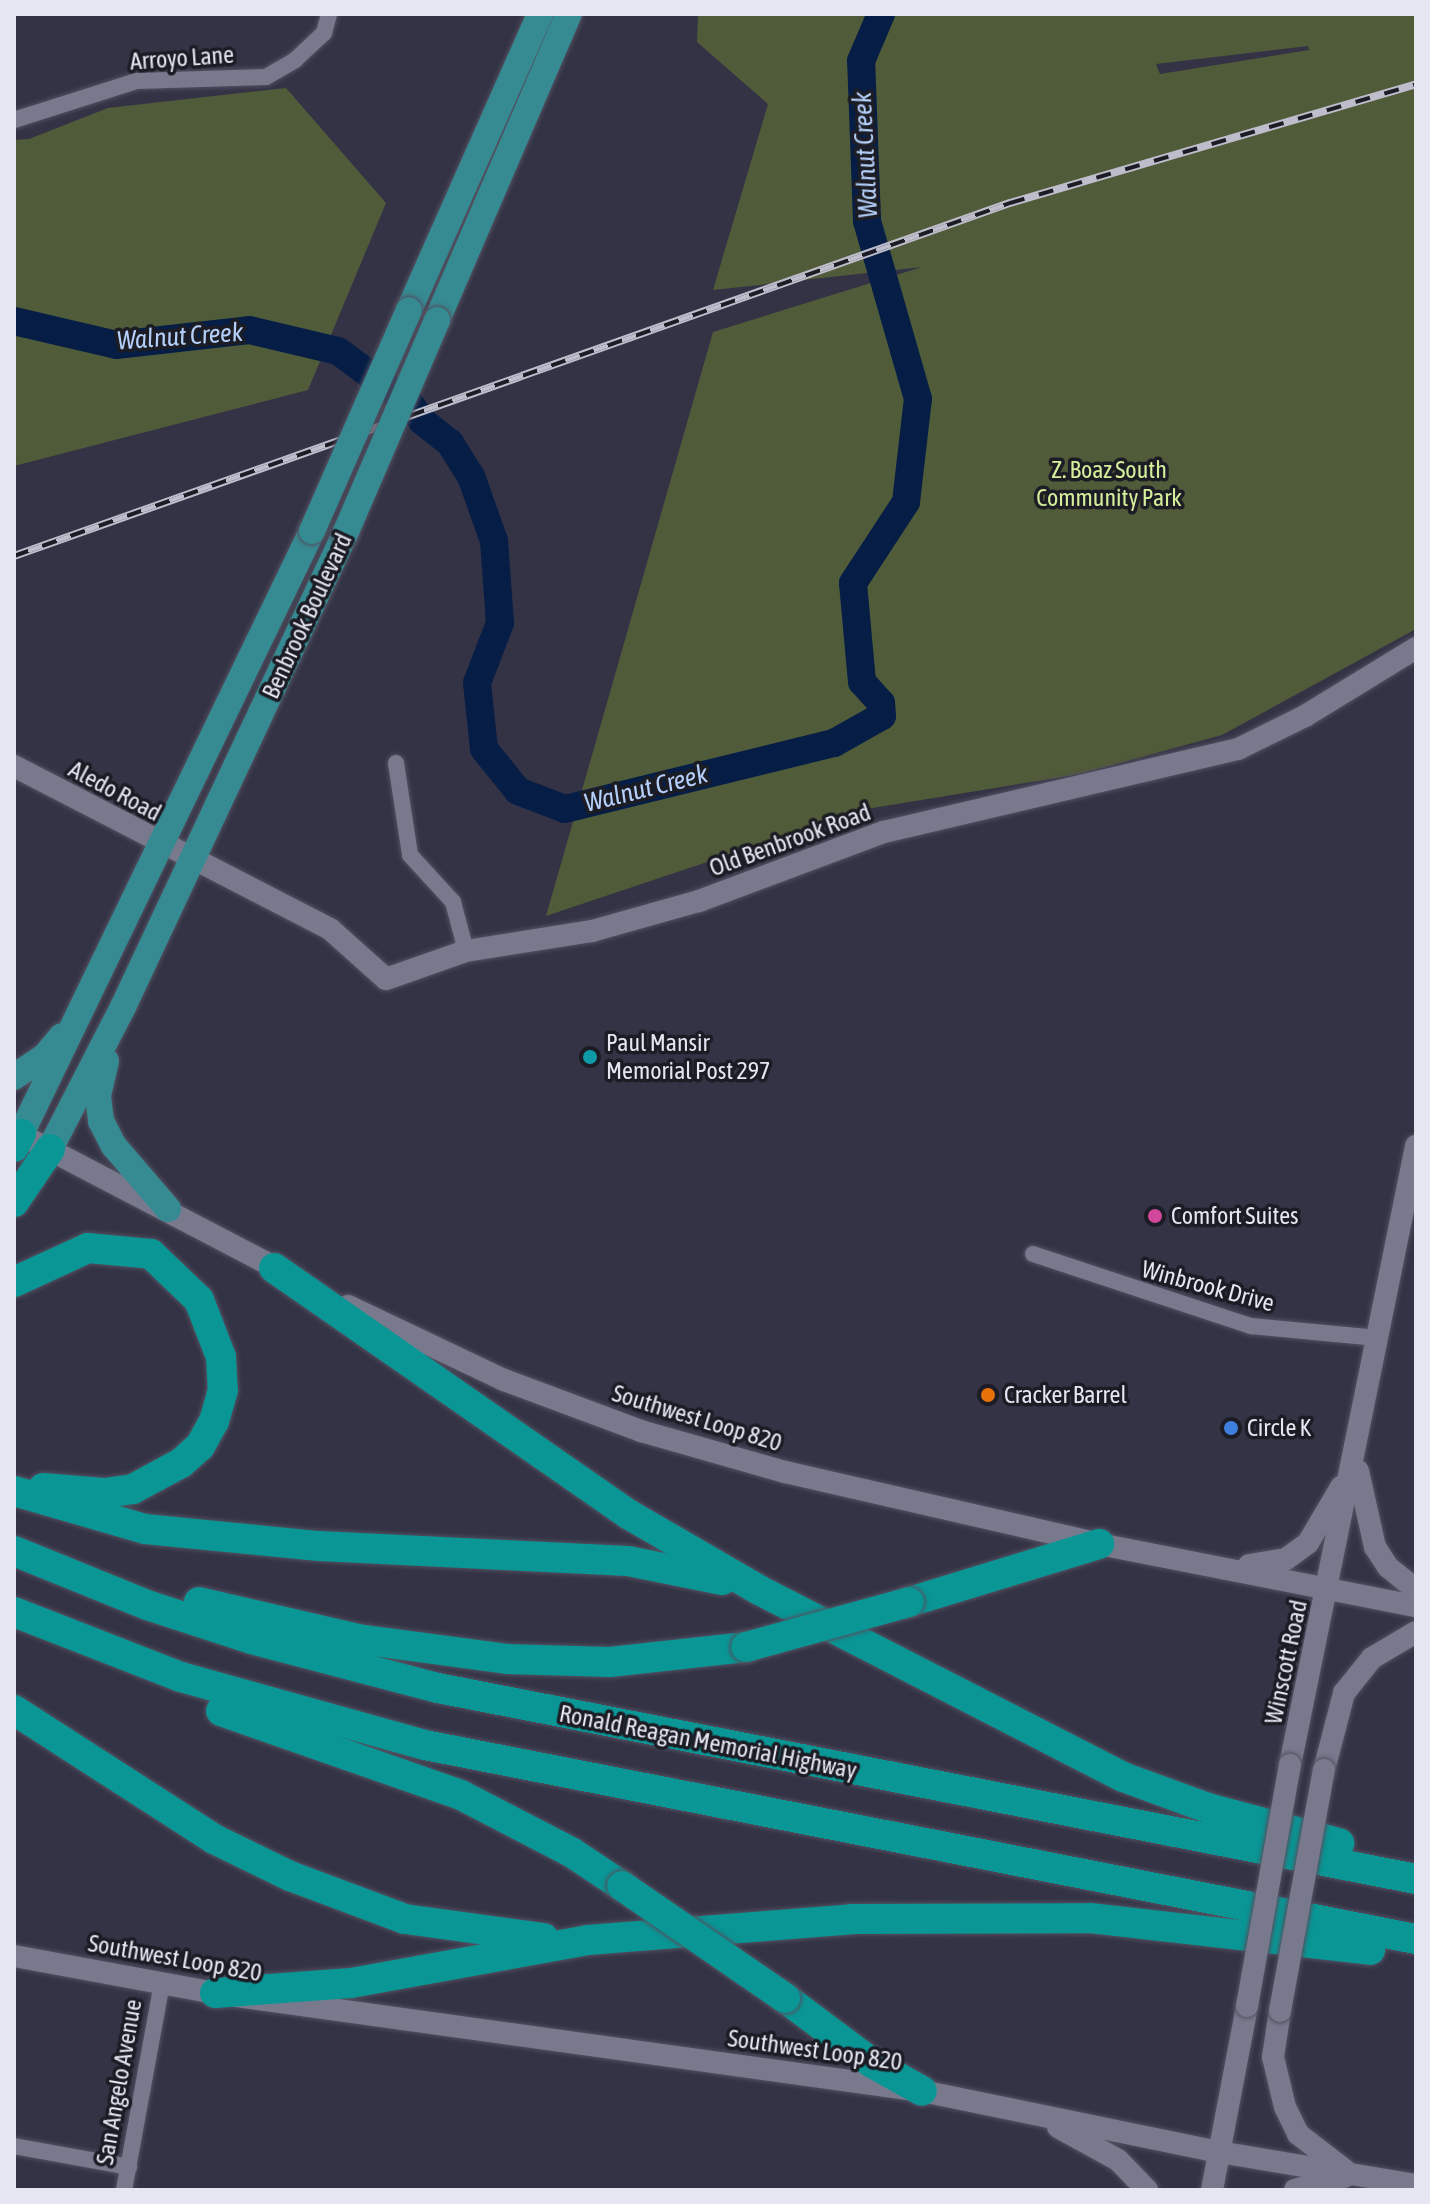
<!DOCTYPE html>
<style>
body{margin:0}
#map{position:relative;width:1430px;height:2204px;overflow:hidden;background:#343346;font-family:"Asap Condensed",sans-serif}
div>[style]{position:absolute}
.green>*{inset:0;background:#505b39}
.river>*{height:28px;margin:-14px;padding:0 14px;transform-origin:14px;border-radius:14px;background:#061e46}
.roads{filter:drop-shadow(0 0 2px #515060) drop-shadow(0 0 2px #515060)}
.street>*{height:16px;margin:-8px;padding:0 8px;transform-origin:8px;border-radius:8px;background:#79798e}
.secondary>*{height:22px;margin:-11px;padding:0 11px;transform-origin:11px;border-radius:11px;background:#79798e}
.primary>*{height:26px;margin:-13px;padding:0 13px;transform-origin:13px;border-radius:13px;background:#368a92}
.highway>*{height:30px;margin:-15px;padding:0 15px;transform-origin:15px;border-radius:15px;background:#099695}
.rail>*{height:8px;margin-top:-4px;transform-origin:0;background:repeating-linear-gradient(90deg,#1c1c25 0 15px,#bebdcc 0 30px);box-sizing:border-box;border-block:2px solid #bebdcc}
.bridges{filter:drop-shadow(0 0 2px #515060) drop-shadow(0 0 2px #515060)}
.secondary-bridge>*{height:22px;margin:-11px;padding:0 11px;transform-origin:11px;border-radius:11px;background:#79798e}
.primary-bridge>*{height:26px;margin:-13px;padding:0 13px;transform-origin:13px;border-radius:13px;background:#368a92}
.highway-bridge>*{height:30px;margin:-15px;padding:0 15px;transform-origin:15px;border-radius:15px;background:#099695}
.dots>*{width:22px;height:22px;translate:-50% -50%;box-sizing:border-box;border:4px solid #1c1c25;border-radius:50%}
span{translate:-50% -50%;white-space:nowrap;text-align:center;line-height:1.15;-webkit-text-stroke:7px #1c1c25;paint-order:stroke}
.street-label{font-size:24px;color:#e6e6f3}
.park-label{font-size:24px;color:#d5ee9b}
.poi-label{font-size:24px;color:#e6e6f3}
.left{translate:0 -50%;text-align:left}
.water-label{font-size:26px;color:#b4cff9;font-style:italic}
.frame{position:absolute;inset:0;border:16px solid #e6e6f3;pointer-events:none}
</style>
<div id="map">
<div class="green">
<div style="clip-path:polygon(evenodd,698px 14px,1416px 14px,1416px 629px,1222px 735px,1080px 774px,866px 809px,546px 916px,713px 332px,922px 267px,713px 290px,768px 104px,697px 42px,698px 14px,1308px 46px,1309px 50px,1160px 74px,1156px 64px,1308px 46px)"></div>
<div style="clip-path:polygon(286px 88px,386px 203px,308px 390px,14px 466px,14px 140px,29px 139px,108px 108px)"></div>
</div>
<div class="river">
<div style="left:14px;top:321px;width:105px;rotate:13.2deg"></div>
<div style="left:116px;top:345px;width:134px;rotate:-6.4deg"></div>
<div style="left:249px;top:330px;width:91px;rotate:13.3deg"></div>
<div style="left:338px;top:351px;width:91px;rotate:36.5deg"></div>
<div style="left:411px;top:405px;width:19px;rotate:55deg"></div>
<div style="left:422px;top:421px;width:36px;rotate:38deg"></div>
<div style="left:450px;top:443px;width:39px;rotate:58deg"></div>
<div style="left:471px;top:476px;width:69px;rotate:70.5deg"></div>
<div style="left:494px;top:541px;width:82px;rotate:85.8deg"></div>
<div style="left:500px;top:623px;width:64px;rotate:111deg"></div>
<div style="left:477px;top:683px;width:66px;rotate:83.9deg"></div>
<div style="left:484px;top:749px;width:54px;rotate:51deg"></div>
<div style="left:518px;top:791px;width:50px;rotate:21deg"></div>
<div style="left:565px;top:809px;width:277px;rotate:-13.8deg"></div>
<div style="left:834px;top:743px;width:55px;rotate:-29.4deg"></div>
<div style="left:882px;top:716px;width:13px;rotate:-94deg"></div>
<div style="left:881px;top:703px;width:28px;rotate:-132deg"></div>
<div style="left:862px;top:682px;width:99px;rotate:-95.2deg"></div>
<div style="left:853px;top:583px;width:97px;rotate:-56.8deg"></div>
<div style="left:906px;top:502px;width:104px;rotate:-83.4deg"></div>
<div style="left:918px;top:399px;width:185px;rotate:-106deg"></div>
<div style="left:867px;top:221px;width:160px;rotate:-92.1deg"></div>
<div style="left:861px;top:61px;width:51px;rotate:-66.9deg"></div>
</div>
<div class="roads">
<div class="street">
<div style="left:14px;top:120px;width:129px;rotate:-17.6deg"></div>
<div style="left:137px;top:81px;width:129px;rotate:-1.8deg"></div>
<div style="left:266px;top:77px;width:34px;rotate:-30deg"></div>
<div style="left:295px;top:60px;width:40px;rotate:-43deg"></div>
<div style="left:324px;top:33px;width:20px;rotate:-75deg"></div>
<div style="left:396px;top:763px;width:93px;rotate:81.3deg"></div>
<div style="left:410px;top:855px;width:64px;rotate:47.5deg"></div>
<div style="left:453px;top:902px;width:51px;rotate:75.1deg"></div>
<div style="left:1033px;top:1254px;width:230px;rotate:18.3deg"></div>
<div style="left:1251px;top:1326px;width:127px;rotate:5.4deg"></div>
<div style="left:14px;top:2146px;width:117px;rotate:10.3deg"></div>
<div style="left:124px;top:2190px;width:210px;rotate:-79.6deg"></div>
</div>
<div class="secondary">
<div style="left:14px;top:766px;width:356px;rotate:27.3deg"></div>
<div style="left:330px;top:929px;width:75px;rotate:41.8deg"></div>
<div style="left:386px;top:979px;width:85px;rotate:-19.3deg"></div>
<div style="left:466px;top:951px;width:128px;rotate:-9deg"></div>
<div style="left:592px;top:931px;width:111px;rotate:-15.7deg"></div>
<div style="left:699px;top:901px;width:197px;rotate:-20.5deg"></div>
<div style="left:884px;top:832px;width:364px;rotate:-13.2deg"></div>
<div style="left:1238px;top:749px;width:75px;rotate:-26.2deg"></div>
<div style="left:1305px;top:716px;width:130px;rotate:-31.5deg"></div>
<div style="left:14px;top:1131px;width:307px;rotate:27.6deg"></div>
<div style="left:348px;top:1306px;width:173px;rotate:25.4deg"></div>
<div style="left:504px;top:1380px;width:146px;rotate:20.4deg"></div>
<div style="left:641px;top:1431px;width:150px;rotate:15.9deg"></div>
<div style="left:785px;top:1472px;width:322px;rotate:12.9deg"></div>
<div style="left:1099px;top:1544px;width:323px;rotate:11.1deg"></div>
<div style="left:1358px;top:1471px;width:78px;rotate:77.4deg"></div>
<div style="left:1375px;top:1547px;width:24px;rotate:57deg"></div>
<div style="left:1388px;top:1567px;width:36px;rotate:39deg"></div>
<div style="left:1249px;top:1565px;width:37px;rotate:-9deg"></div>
<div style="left:1286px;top:1559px;width:27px;rotate:-36deg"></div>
<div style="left:1308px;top:1543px;width:65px;rotate:-59.5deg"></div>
<div style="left:1290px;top:1765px;width:632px;rotate:-78.49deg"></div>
<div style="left:1324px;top:1770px;width:80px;rotate:-75.4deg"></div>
<div style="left:1344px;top:1693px;width:45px;rotate:-51.3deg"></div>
<div style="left:1372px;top:1658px;width:51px;rotate:-30.6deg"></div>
<div style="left:14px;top:1956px;width:204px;rotate:10.4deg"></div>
<div style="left:215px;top:1993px;width:714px;rotate:7.89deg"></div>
<div style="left:922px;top:2091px;width:303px;rotate:11.6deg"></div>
<div style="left:1219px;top:2152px;width:200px;rotate:9.5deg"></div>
<div style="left:1280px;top:2011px;width:47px;rotate:98.7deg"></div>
<div style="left:1273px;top:2057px;width:51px;rotate:76.5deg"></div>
<div style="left:1285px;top:2107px;width:30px;rotate:64deg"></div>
<div style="left:1298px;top:2134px;width:59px;rotate:37.5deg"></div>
<div style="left:1058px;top:2127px;width:68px;rotate:28.8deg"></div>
<div style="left:1118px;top:2160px;width:42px;rotate:46deg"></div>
<div style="left:1212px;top:2190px;width:187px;rotate:-79.2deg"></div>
<div style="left:1295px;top:2190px;width:51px;rotate:-14.9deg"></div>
</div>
<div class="primary">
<div style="left:409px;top:310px;width:324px;rotate:-66.1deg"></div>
<div style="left:437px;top:320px;width:333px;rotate:-66.7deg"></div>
<div style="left:106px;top:1061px;width:36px;rotate:103deg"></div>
<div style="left:98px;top:1096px;width:25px;rotate:83deg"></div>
<div style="left:101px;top:1121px;width:28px;rotate:63deg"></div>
<div style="left:114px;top:1146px;width:83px;rotate:49.4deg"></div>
<div style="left:14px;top:1077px;width:37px;rotate:-34deg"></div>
<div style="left:45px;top:1056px;width:26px;rotate:-50deg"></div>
<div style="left:21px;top:1134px;width:670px;rotate:-64.24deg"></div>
<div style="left:50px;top:1149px;width:160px;rotate:-62.8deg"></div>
<div style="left:123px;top:1007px;width:523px;rotate:-64.86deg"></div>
</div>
<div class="highway">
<div style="left:14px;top:1147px;width:15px;rotate:-62deg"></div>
<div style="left:14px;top:1202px;width:64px;rotate:-55.8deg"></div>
<div style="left:274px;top:1268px;width:431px;rotate:34.8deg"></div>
<div style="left:628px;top:1514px;width:151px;rotate:30.1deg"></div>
<div style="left:759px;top:1590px;width:409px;rotate:27.2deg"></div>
<div style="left:1123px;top:1777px;width:90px;rotate:20deg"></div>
<div style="left:1208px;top:1808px;width:136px;rotate:15deg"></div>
<div style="left:14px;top:1282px;width:81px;rotate:-24.7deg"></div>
<div style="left:88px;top:1248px;width:63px;rotate:5.4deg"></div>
<div style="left:151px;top:1254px;width:66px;rotate:43.8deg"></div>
<div style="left:199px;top:1300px;width:61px;rotate:68.9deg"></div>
<div style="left:221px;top:1357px;width:33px;rotate:87deg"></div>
<div style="left:223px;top:1390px;width:32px;rotate:106deg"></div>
<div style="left:214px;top:1421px;width:29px;rotate:119deg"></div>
<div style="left:200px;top:1446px;width:25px;rotate:138deg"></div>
<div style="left:181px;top:1463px;width:55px;rotate:151.6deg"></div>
<div style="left:133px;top:1489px;width:29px;rotate:172deg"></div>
<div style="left:104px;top:1493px;width:61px;rotate:-175.3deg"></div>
<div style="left:14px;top:1491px;width:136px;rotate:16.2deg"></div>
<div style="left:145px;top:1529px;width:175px;rotate:5.6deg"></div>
<div style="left:319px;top:1546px;width:309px;rotate:2.8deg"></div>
<div style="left:628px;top:1561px;width:96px;rotate:11.4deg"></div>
<div style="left:14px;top:1551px;width:144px;rotate:22.1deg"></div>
<div style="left:147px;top:1605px;width:109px;rotate:18.1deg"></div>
<div style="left:251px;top:1639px;width:193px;rotate:14.7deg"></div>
<div style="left:438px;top:1688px;width:996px;rotate:11.05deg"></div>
<div style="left:199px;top:1602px;width:163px;rotate:13.1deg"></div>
<div style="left:358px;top:1639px;width:150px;rotate:7.6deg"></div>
<div style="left:507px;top:1659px;width:103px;rotate:1.7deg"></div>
<div style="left:610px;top:1662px;width:137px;rotate:-6.3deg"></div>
<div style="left:909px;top:1602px;width:199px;rotate:-17deg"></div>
<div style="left:14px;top:1612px;width:179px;rotate:21.3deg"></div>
<div style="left:181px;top:1677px;width:253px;rotate:15.6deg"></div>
<div style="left:425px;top:1745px;width:1010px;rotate:11.08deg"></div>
<div style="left:14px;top:1710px;width:238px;rotate:32.8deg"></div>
<div style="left:214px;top:1839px;width:85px;rotate:26deg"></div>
<div style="left:290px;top:1876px;width:123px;rotate:20.5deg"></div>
<div style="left:405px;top:1919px;width:140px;rotate:7.8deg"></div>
<div style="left:221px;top:1711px;width:254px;rotate:19.3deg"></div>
<div style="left:461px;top:1795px;width:124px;rotate:27.4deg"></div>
<div style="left:571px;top:1852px;width:61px;rotate:33.7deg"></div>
<div style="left:215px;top:1993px;width:136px;rotate:-4.2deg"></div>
<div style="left:351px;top:1983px;width:241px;rotate:-10.3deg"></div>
<div style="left:588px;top:1940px;width:265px;rotate:-4.5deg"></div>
<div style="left:852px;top:1919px;width:238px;rotate:-0.2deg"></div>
<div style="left:1090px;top:1918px;width:282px;rotate:6.5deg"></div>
<div style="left:785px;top:1998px;width:109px;rotate:36.8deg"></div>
<div style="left:872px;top:2063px;width:57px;rotate:29.2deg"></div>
</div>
</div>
<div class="rail">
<div style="left:14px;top:556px;width:1057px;rotate:-19.52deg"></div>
<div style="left:1010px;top:203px;width:423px;rotate:-16.3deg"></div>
</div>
<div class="bridges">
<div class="secondary-bridge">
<div style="left:1247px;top:2006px;width:245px;rotate:-79.9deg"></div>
<div style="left:1280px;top:2011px;width:245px;rotate:-79.7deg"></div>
</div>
<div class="primary-bridge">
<div style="left:312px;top:531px;width:241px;rotate:-66.3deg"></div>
<div style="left:345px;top:534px;width:233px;rotate:-66.7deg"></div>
</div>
<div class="highway-bridge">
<div style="left:746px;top:1647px;width:169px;rotate:-15.4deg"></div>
<div style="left:622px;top:1886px;width:198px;rotate:34.5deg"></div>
</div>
</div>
<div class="dots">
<div style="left:590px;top:1057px;background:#0f9aa8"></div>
<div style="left:1155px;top:1216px;background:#d1479c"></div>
<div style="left:988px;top:1395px;background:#e8710a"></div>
<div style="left:1231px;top:1428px;background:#3f7fe0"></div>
</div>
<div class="street-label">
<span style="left:182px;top:58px;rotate:-4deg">Arroyo Lane</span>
<span style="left:307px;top:616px;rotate:-65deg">Benbrook Boulevard</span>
<span style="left:115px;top:791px;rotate:28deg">Aledo Road</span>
<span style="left:790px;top:840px;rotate:-20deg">Old Benbrook Road</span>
<span style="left:1208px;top:1286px;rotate:15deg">Winbrook Drive</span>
<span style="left:697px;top:1418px;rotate:17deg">Southwest Loop 820</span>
<span style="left:1286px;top:1662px;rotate:-78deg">Winscott Road</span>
<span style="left:708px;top:1742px;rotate:11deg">Ronald Reagan Memorial Highway</span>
<span style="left:175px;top:1958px;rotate:10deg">Southwest Loop 820</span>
<span style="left:815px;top:2050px;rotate:8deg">Southwest Loop 820</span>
<span style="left:119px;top:2082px;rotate:-80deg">San Angelo Avenue</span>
</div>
<div class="park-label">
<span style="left:1109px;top:484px">Z. Boaz South<br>Community Park</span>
</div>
<div class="poi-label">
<span class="left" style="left:606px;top:1057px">Paul Mansir<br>Memorial Post 297</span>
<span class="left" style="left:1171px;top:1216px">Comfort Suites</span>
<span class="left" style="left:1004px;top:1395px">Cracker Barrel</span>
<span class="left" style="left:1247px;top:1428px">Circle K</span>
</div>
<div class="water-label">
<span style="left:866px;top:155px;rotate:-93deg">Walnut Creek</span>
<span style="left:180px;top:337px;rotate:-4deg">Walnut Creek</span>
<span style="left:646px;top:789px;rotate:-14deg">Walnut Creek</span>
</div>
<div class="frame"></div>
</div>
